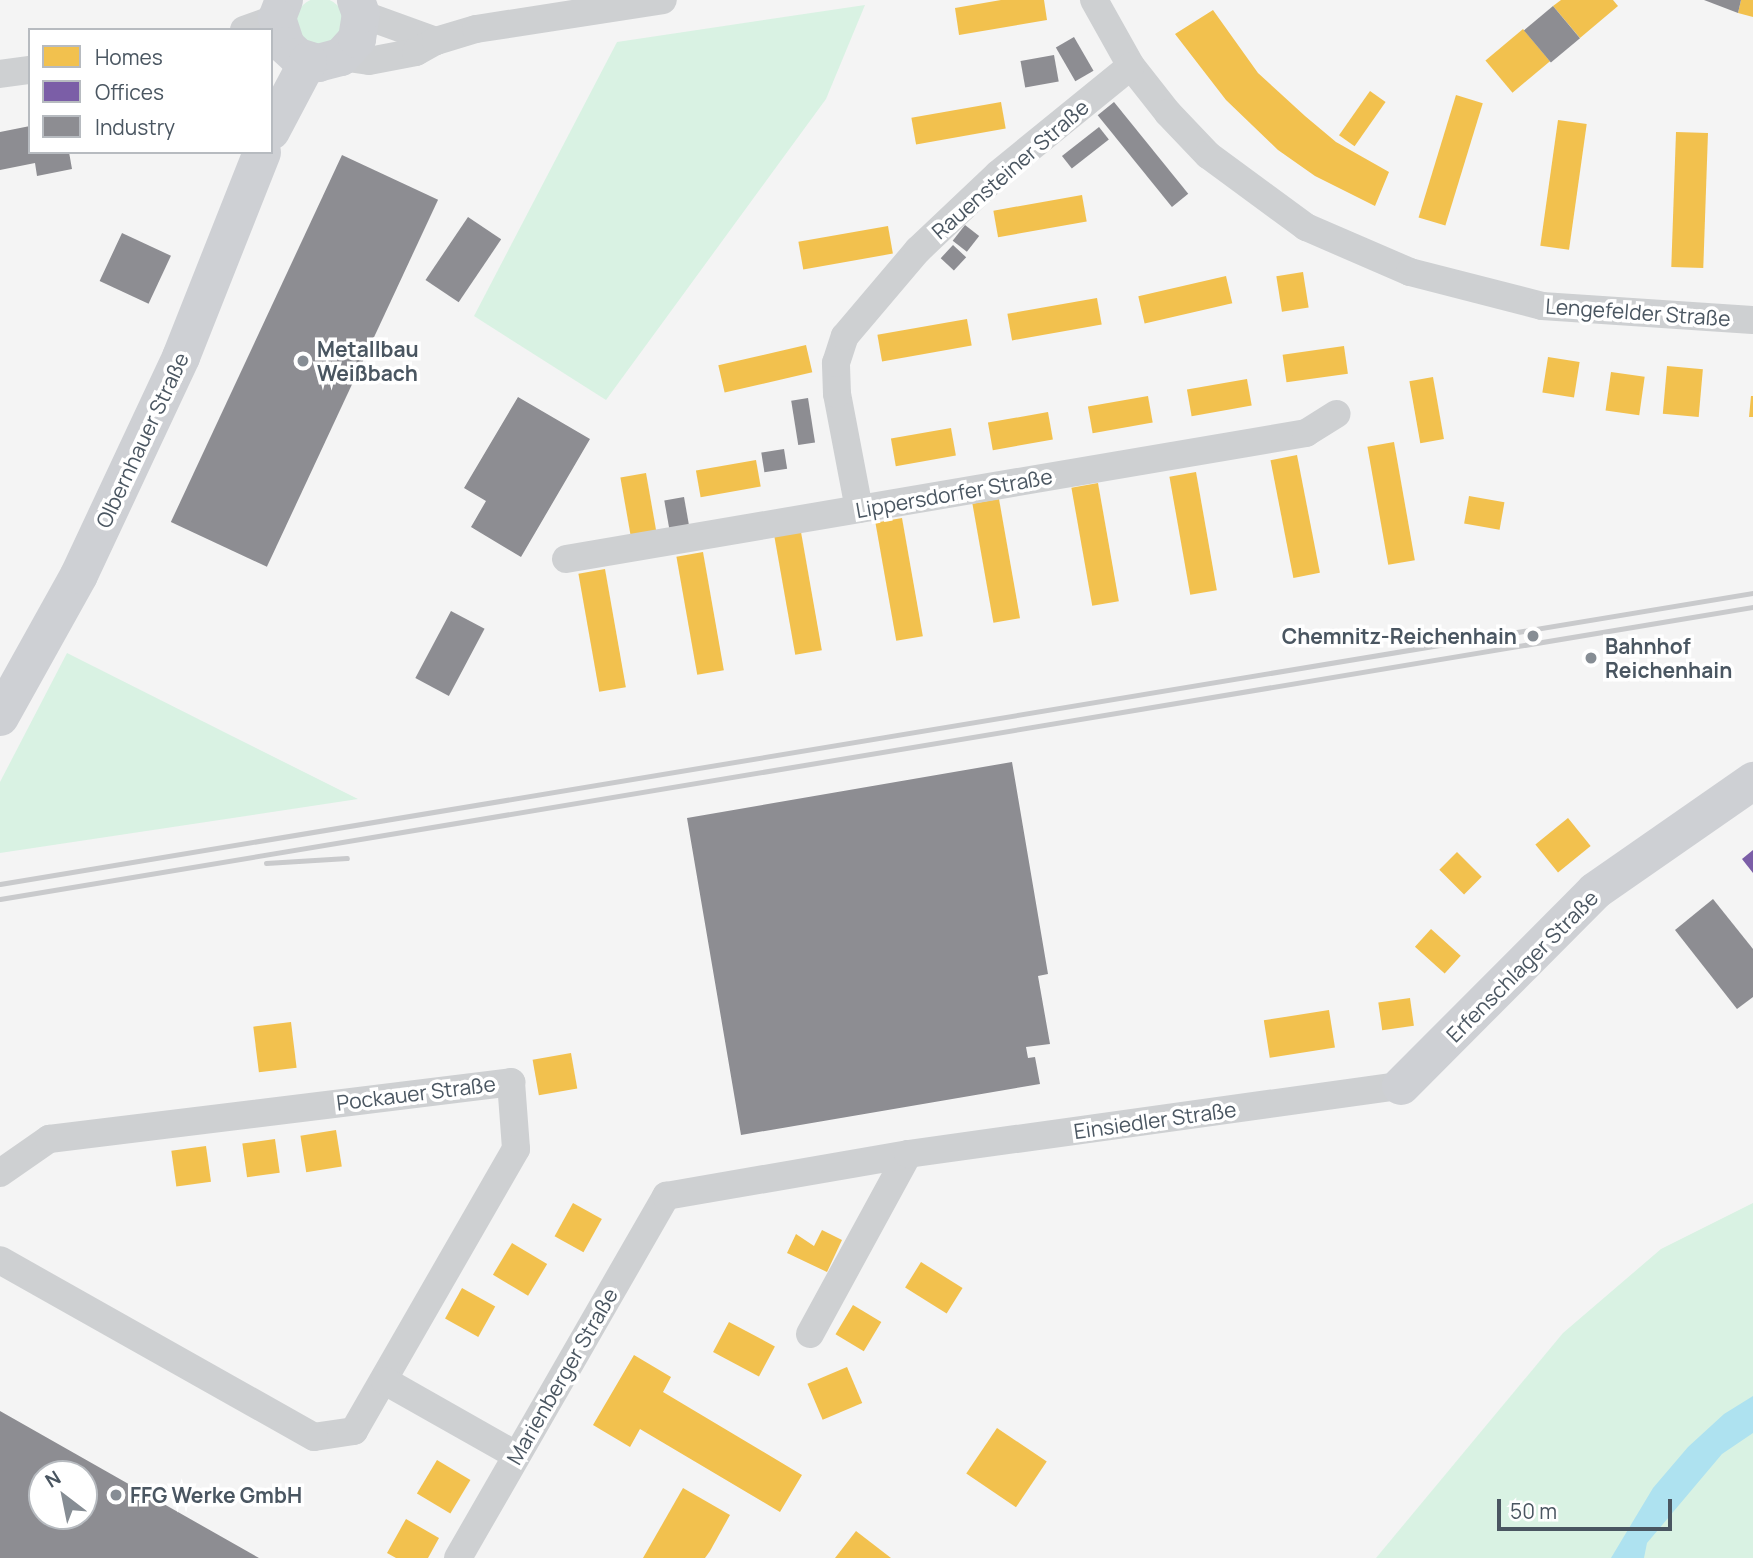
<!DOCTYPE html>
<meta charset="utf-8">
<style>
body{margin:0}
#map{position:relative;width:1753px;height:1558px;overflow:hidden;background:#f4f4f4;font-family:Manrope,sans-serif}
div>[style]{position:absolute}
.green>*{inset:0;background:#d9f2e3}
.round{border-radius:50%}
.water>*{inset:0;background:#aee2f0}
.homes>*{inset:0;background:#f2c14e;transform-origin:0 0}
.offices>*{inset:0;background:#7b5ea7}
.industry>*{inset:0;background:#8d8d92;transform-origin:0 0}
.street>*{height:28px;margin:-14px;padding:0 14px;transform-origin:14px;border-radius:14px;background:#ced0d2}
.secondary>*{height:38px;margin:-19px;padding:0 19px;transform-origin:19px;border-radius:19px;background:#ced0d4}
.rail>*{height:5px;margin:-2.5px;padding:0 2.5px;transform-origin:2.5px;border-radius:2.5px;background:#c9cacc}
.dots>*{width:19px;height:19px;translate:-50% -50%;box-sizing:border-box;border:4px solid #fff;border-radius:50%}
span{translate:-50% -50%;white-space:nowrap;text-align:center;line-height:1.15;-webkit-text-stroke:7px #fff;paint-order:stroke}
.street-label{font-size:21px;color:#4a5661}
.poi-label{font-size:21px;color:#4a5661;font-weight:700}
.left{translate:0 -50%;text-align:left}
.right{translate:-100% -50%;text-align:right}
.legend{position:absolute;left:28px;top:28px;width:245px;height:126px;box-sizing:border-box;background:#fff;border:2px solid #b7bbc0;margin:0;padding:9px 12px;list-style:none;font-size:21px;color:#4a5661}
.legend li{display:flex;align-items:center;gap:14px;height:35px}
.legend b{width:35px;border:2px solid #b7bbc0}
.north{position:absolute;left:28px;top:1460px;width:70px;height:70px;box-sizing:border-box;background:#fff;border:2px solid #b7bbc0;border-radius:50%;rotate:328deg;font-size:19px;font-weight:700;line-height:28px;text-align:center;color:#4a5661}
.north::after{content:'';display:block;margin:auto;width:24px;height:32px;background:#868d94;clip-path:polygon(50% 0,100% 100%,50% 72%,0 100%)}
.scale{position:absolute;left:1497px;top:1499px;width:175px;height:32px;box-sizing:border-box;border:4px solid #4a5661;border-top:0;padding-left:9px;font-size:21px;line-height:24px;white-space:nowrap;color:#4a5661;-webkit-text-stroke:5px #fff;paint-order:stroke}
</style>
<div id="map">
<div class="green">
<div class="round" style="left:296px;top:-2px;width:48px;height:48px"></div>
<div style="clip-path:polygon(865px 5px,826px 99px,606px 400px,474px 316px,617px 42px)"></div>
<div style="clip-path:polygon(67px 653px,234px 737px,358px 799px,0 853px,0 782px)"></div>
<div style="clip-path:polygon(1753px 1203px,1753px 1558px,1376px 1558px,1563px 1333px,1661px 1249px)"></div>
</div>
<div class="water">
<div style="clip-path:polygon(1753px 1396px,1753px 1433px,1722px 1454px,1647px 1543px,1644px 1558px,1611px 1558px,1653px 1488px,1688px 1447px,1724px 1414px)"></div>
</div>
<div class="homes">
<div style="clip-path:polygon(1001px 0,1044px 0,1047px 20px,959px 35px,955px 8px)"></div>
<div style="clip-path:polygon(1561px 0,1613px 0,1618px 6px,1580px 38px,1553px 6px)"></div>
<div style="clip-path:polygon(1741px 0,1753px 0,1753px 17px,1738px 13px)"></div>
<div style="clip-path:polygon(1213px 10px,1258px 73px,1305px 116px,1336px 142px,1389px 172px,1375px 206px,1315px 176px,1278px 150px,1226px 100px,1175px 34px)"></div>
<div style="left:1523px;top:29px;width:42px;height:49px;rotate:50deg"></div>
<div style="left:1370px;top:91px;width:19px;height:54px;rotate:35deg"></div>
<div style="left:1456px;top:95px;width:28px;height:128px;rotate:17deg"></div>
<div style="left:1001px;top:102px;width:27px;height:91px;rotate:80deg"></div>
<div style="left:1558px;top:120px;width:29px;height:127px;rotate:8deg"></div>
<div style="left:1676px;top:132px;width:32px;height:135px;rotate:2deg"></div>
<div style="left:1082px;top:195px;width:27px;height:90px;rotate:80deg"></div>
<div style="left:888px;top:226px;width:28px;height:91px;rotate:80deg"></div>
<div style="left:1303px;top:272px;width:36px;height:27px;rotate:81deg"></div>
<div style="left:1226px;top:276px;width:28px;height:90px;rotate:77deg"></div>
<div style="left:1097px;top:298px;width:27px;height:91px;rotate:80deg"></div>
<div style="left:967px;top:319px;width:27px;height:91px;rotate:80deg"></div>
<div style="left:806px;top:345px;width:28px;height:90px;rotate:77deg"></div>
<div style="left:1344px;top:346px;width:28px;height:62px;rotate:82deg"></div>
<div style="left:1548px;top:357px;width:32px;height:36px;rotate:9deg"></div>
<div style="left:1667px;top:366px;width:36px;height:48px;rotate:5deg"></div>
<div style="left:1611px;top:372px;width:34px;height:39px;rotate:8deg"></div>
<div style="left:1433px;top:377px;width:63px;height:24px;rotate:80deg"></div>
<div style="left:1247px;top:379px;width:27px;height:61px;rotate:80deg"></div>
<div style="left:1148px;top:396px;width:27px;height:61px;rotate:80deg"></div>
<div style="clip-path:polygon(1751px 396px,1753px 396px,1753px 417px,1749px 417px)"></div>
<div style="left:1048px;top:412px;width:28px;height:61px;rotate:80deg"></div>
<div style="left:951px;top:428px;width:28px;height:61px;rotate:80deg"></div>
<div style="left:1394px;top:442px;width:120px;height:27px;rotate:80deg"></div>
<div style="left:1297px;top:455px;width:120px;height:27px;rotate:79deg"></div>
<div style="left:756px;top:460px;width:27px;height:61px;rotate:80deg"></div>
<div style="left:1196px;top:472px;width:120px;height:27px;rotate:80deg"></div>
<div style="left:646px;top:473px;width:61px;height:26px;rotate:80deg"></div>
<div style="left:1098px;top:483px;width:120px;height:27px;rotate:80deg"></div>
<div style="left:1469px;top:496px;width:36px;height:28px;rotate:10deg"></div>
<div style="left:999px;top:499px;width:121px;height:27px;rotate:80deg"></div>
<div style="left:902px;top:518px;width:120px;height:27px;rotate:80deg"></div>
<div style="left:801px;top:532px;width:120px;height:27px;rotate:80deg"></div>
<div style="left:703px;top:552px;width:120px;height:27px;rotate:80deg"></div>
<div style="left:605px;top:569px;width:120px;height:27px;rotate:80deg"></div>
<div style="left:1568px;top:818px;width:36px;height:42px;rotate:51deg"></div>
<div style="left:1457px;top:852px;width:35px;height:25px;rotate:45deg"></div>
<div style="left:1431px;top:929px;width:40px;height:24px;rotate:42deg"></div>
<div style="left:1410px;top:998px;width:28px;height:32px;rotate:82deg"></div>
<div style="left:1329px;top:1010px;width:38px;height:66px;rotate:81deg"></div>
<div style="left:291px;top:1022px;width:46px;height:38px;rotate:83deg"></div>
<div style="left:571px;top:1053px;width:36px;height:39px;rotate:80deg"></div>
<div style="left:336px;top:1130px;width:37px;height:36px;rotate:81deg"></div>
<div style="left:275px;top:1139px;width:34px;height:33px;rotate:82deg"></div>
<div style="left:206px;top:1146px;width:36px;height:35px;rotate:82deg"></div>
<div style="left:573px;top:1203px;width:33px;height:38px;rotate:29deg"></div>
<div style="clip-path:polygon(822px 1230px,842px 1240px,827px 1272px,787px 1253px,796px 1234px,814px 1246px)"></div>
<div style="left:512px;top:1243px;width:41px;height:37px;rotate:31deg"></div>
<div style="left:921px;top:1262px;width:49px;height:30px;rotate:32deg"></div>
<div style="left:462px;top:1288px;width:38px;height:35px;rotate:29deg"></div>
<div style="left:853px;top:1305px;width:33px;height:34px;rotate:31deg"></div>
<div style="left:729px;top:1322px;width:52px;height:34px;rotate:28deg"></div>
<div style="clip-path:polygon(634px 1355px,671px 1377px,663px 1392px,802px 1475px,780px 1512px,640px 1429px,630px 1447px,593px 1425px)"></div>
<div style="left:847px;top:1367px;width:39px;height:43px;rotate:67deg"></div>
<div style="left:997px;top:1428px;width:60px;height:55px;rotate:34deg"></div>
<div style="left:437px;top:1460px;width:39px;height:39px;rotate:31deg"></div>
<div style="clip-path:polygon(683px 1488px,730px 1515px,710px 1551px,705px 1558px,643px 1558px)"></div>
<div style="clip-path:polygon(406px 1519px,439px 1538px,428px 1558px,396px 1558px,387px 1553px)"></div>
<div style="clip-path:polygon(856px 1531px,891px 1558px,835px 1558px)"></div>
</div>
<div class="offices">
<div style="clip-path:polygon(1753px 850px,1753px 873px,1742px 859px)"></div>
</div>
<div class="industry">
<div style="clip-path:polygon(1704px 0,1741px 0,1738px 13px)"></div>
<div style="left:1553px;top:6px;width:42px;height:38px;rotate:50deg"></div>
<div style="left:1074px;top:37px;width:39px;height:21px;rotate:60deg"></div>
<div style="left:1054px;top:55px;width:27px;height:34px;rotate:80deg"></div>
<div style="left:1114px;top:102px;width:118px;height:21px;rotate:51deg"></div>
<div style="clip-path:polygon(30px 126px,30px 152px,69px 152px,72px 169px,37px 176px,35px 163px,0 170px,0 132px)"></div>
<div style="left:1099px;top:127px;width:16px;height:47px;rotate:52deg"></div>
<div style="left:342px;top:155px;width:106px;height:405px;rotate:25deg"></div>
<div style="left:468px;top:217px;width:40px;height:76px;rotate:34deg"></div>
<div style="left:965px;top:225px;width:18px;height:20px;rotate:38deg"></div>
<div style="left:122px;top:233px;width:54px;height:53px;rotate:25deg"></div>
<div style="left:953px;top:245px;width:18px;height:18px;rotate:43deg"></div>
<div style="clip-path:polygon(518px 397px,590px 439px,521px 557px,471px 527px,486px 501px,464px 488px)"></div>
<div style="left:808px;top:398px;width:45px;height:17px;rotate:81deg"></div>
<div style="left:784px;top:449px;width:20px;height:23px;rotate:81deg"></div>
<div style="left:684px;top:497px;width:29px;height:20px;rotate:80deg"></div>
<div style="left:451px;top:611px;width:38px;height:76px;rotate:28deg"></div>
<div style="clip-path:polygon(1012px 762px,1048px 974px,1038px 976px,1050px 1044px,1026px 1047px,1028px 1058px,1035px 1057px,1040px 1084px,741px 1135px,687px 818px)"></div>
<div style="clip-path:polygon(1713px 899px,1753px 949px,1753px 997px,1737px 1009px,1675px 930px)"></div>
<div style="clip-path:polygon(evenodd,0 1411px,259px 1558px,0 1558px,0 1411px,42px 1474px,84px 1474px,84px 1516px,42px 1516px,42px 1474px)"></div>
</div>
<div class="street">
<div style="left:1094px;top:0;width:76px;rotate:60.7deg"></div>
<div style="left:1131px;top:66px;width:60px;rotate:51.8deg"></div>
<div style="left:1168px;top:113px;width:58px;rotate:46.4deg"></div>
<div style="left:1208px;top:155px;width:122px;rotate:36.3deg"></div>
<div style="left:1306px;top:227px;width:113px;rotate:23.4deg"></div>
<div style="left:1410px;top:272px;width:136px;rotate:14.4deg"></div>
<div style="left:1542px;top:306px;width:211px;rotate:3.8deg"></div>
<div style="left:361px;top:14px;width:80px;rotate:19.8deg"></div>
<div style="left:244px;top:30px;width:35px;rotate:-20deg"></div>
<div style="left:341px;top:57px;width:28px;rotate:8deg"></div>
<div style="left:369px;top:61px;width:48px;rotate:-10.8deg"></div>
<div style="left:416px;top:52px;width:23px;rotate:-29deg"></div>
<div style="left:436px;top:41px;width:42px;rotate:-16.7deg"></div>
<div style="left:476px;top:29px;width:189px;rotate:-8.8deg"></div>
<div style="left:0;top:74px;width:30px;rotate:-8deg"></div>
<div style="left:859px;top:509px;width:117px;rotate:-100.8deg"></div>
<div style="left:837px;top:394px;width:31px;rotate:-92deg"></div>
<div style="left:836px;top:363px;width:28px;rotate:-72deg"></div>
<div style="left:845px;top:336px;width:113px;rotate:-49.7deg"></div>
<div style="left:918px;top:250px;width:110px;rotate:-43.5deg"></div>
<div style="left:998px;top:174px;width:171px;rotate:-39.1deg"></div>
<div style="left:566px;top:559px;width:751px;rotate:-9.66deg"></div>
<div style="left:1306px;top:433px;width:36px;rotate:-32deg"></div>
<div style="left:0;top:1173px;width:60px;rotate:-34.8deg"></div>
<div style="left:49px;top:1139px;width:466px;rotate:-7deg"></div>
<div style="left:511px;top:1082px;width:67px;rotate:85.7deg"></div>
<div style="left:516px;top:1149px;width:325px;rotate:119.9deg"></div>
<div style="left:354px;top:1431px;width:40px;rotate:171.5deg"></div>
<div style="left:314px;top:1437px;width:360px;rotate:-150.6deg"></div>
<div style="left:810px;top:1334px;width:205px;rotate:-61.4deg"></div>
<div style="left:385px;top:1381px;width:150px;rotate:29.5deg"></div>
<div style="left:458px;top:1558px;width:418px;rotate:-60.1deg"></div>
<div style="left:666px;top:1196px;width:246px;rotate:-9.8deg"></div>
<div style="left:908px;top:1154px;width:498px;rotate:-7.9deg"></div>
</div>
<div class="secondary">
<div style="left:284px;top:0;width:19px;rotate:111deg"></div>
<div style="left:277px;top:18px;width:29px;rotate:72deg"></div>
<div style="left:286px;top:46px;width:16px;rotate:43deg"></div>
<div style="left:298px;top:57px;width:21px;rotate:17deg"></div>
<div style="left:318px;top:63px;width:24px;rotate:-15deg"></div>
<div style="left:341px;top:57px;width:24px;rotate:-48deg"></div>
<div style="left:357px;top:39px;width:25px;rotate:-81deg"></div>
<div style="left:361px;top:14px;width:15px;rotate:-110deg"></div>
<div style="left:271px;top:131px;width:79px;rotate:-62.1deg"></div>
<div style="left:0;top:717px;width:162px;rotate:-60.9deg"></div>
<div style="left:79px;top:575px;width:241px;rotate:-64.9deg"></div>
<div style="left:181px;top:357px;width:220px;rotate:-68.4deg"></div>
<div style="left:1401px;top:1086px;width:275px;rotate:-45.1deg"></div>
<div style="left:1595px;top:891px;width:193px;rotate:-34.8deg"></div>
</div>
<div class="rail">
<div style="left:266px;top:863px;width:81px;rotate:-3.5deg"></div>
<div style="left:0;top:884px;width:1777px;rotate:-9.43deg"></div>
<div style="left:0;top:899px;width:1777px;rotate:-9.46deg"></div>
</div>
<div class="dots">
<div style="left:303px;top:361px;background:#868d94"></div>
<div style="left:1533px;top:636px;background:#868d94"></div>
<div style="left:1591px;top:658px;background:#868d94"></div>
<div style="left:116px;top:1495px;background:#868d94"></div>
</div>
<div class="street-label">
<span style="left:1010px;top:169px;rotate:-41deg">Rauensteiner Straße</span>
<span style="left:1638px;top:312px;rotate:4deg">Lengefelder Straße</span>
<span style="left:142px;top:440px;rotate:-65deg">Olbernhauer Straße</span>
<span style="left:954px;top:493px;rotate:-10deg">Lippersdorfer Straße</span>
<span style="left:1522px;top:966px;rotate:-45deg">Erfenschlager Straße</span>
<span style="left:416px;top:1093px;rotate:-7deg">Pockauer Straße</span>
<span style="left:1155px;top:1120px;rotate:-8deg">Einsiedler Straße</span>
<span style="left:562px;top:1376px;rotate:-60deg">Marienberger Straße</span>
</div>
<div class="poi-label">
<span class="left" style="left:317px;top:361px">Metallbau<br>Weißbach</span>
<span class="right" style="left:1517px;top:636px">Chemnitz-Reichenhain</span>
<span class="left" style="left:1605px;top:658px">Bahnhof<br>Reichenhain</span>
<span class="left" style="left:130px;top:1495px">FFG Werke GmbH</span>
</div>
<ul class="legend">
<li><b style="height:19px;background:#f2c14e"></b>Homes</li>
<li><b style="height:19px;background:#7b5ea7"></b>Offices</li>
<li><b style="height:19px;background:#8d8d92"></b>Industry</li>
</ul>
<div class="north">N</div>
<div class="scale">50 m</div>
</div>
